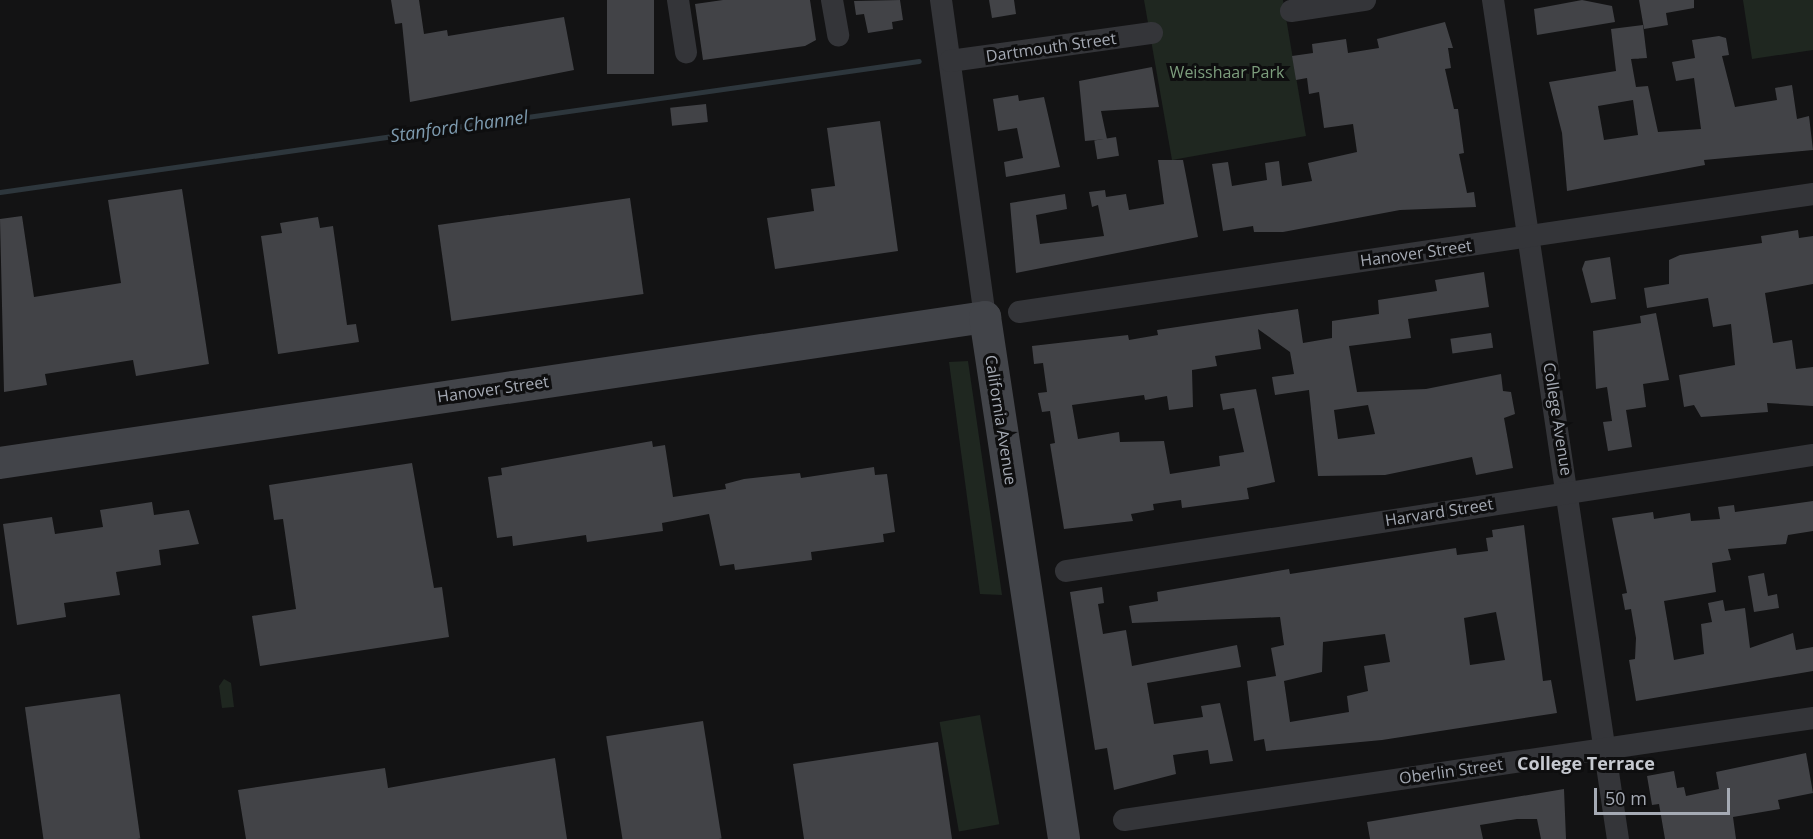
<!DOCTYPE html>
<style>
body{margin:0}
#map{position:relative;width:1813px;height:839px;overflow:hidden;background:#131314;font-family:"Open Sans",sans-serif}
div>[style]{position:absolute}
.green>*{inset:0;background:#1f2720;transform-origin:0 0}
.stream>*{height:5px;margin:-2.5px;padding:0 2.5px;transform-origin:2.5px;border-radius:2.5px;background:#2d363c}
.building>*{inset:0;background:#424347;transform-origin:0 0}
.street>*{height:22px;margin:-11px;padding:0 11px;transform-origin:11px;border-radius:11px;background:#343539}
.secondary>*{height:32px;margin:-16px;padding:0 16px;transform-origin:16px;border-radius:16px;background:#424449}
span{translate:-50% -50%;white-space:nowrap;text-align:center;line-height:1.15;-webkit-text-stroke:6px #0e0e0f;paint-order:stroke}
.street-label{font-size:16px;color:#a5aab4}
.park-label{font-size:16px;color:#7d9e7d}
.water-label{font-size:18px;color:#7d9aae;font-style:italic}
.neighbourhood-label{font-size:18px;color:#c6c9d0;font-weight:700}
.scale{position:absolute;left:1594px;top:788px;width:136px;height:27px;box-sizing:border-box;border:3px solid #a5aab4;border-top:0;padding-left:8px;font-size:18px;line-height:21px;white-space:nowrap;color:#a5aab4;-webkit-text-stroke:4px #0e0e0f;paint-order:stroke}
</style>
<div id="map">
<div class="green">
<div style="clip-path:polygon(1144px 0,1283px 0,1306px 136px,1172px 160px)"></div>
<div style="clip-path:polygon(1743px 0,1813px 0,1813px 50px,1752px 59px)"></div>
<div style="clip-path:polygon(968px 361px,1002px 595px,980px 594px,949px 362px)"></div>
<div style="clip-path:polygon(224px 679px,231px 683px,234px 707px,222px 708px,219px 686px)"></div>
<div style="left:980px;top:715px;width:111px;height:41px;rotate:80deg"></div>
</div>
<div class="stream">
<div style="left:0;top:192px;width:928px;rotate:-8.11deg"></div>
</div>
<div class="building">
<div style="clip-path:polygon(391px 0,419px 0,424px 34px,447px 30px,448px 36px,564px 17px,574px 70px,410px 102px,402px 23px,395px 24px)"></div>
<div style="left:607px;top:0;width:47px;height:74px"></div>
<div style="clip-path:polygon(723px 0,810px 0,816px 40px,805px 46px,703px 60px,695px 4px)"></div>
<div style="clip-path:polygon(900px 0,903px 20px,892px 22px,893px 29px,868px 33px,864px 14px,856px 15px,854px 1px)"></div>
<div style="clip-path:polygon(989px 0,1014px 0,1016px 14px,992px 18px)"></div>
<div style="clip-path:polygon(1582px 0,1612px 6px,1615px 22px,1537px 35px,1534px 9px)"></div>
<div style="clip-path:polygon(1639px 0,1694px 0,1694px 8px,1666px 13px,1668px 25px,1644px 29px)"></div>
<div style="clip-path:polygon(1445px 22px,1453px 48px,1448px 48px,1451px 68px,1445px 69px,1454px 109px,1458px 109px,1464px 153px,1459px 154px,1467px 193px,1474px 192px,1476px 207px,1400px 210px,1283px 232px,1254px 232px,1253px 226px,1223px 231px,1212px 164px,1228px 162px,1232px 186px,1267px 180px,1265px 163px,1279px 161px,1282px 186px,1312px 181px,1308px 163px,1357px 152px,1353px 124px,1324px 128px,1319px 92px,1309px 94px,1307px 78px,1296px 80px,1292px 56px,1313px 53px,1312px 44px,1346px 39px,1348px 53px,1379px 48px,1377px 39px)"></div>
<div style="clip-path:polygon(evenodd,1643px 25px,1647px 58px,1631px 59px,1636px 87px,1648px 86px,1658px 132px,1701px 129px,1694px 78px,1676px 81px,1672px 62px,1695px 58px,1692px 40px,1719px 36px,1726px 38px,1729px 55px,1722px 56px,1735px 107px,1777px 100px,1775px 88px,1792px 85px,1797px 119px,1809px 116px,1813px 150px,1704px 160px,1705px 165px,1567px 191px,1562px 133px,1549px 82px,1616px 71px,1611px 29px,1643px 25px,1633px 100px,1638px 135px,1604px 140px,1598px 106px,1633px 100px)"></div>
<div style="clip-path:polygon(1152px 67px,1159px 107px,1101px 111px,1107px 139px,1085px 141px,1079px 81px)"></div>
<div style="clip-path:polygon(1018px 95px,1019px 101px,1044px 97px,1060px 167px,1006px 177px,1004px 162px,1023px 158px,1017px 128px,998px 131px,993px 99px)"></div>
<div style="left:706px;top:104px;width:18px;height:36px;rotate:84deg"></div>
<div style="clip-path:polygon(880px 121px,898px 251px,775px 269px,767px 218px,814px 211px,811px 189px,835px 186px,827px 128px)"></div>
<div style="left:1116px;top:137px;width:19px;height:22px;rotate:81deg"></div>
<div style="clip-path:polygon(1158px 160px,1183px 160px,1198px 237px,1016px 273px,1010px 203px,1065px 194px,1067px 209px,1036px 215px,1040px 244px,1104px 236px,1098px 205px,1092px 207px,1089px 192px,1105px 190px,1106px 197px,1126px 194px,1129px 210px,1164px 204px)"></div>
<div style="clip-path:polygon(182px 189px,209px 364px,136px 376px,133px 360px,45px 374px,47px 385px,4px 392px,0 219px,22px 216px,34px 297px,121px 283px,108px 200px)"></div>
<div style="left:630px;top:198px;width:97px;height:194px;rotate:82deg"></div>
<div style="clip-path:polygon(318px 217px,320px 228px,333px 226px,347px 325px,356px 324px,359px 342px,278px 354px,261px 236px,282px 233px,280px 223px)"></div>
<div style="clip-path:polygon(1798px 230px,1799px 238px,1813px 236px,1813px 284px,1765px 293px,1773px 343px,1792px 340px,1796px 369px,1813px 367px,1813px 406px,1767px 403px,1768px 412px,1701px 417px,1694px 405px,1684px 407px,1679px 375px,1735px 365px,1731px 324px,1713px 327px,1708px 298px,1647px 308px,1644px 288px,1669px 284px,1669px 260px,1680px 255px,1762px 243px,1761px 236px)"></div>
<div style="clip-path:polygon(1610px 257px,1616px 299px,1591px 303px,1582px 269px,1585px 261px)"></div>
<div style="clip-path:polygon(evenodd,1484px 272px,1489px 307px,1408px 319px,1411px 338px,1349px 346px,1357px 392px,1426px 389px,1501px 374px,1503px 391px,1511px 392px,1515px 414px,1504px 418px,1513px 468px,1476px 475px,1472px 457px,1385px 475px,1318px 476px,1309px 390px,1275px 395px,1272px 377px,1294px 374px,1290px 352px,1258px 329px,1261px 349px,1215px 356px,1217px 366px,1192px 370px,1193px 407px,1169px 410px,1167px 396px,1145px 400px,1144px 395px,1072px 405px,1078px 439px,1119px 432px,1120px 442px,1164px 441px,1170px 474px,1220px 466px,1219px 456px,1244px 452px,1234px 408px,1223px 410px,1220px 394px,1256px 389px,1275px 482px,1247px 488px,1249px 499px,1182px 508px,1181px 500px,1153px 504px,1154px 510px,1131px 514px,1133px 521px,1064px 529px,1050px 444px,1055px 443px,1050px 411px,1042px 412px,1038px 393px,1047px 392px,1043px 363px,1034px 364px,1032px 346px,1128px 335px,1129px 340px,1158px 335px,1157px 330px,1298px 309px,1303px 343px,1332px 338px,1332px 321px,1379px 314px,1378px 300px,1437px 291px,1435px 280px,1484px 272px,1368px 405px,1375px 434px,1338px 439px,1334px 410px,1368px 405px)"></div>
<div style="clip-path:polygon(1656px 313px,1669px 380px,1643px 384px,1646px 407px,1626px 410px,1632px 447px,1608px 451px,1603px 422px,1612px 421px,1607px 387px,1596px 389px,1593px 331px,1641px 323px,1640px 316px)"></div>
<div style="left:1491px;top:333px;width:15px;height:41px;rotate:82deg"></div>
<div style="clip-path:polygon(652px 441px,653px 447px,665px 445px,673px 497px,726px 489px,725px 484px,744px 479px,800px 473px,801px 478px,874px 467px,875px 475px,887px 474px,895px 532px,883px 534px,884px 542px,811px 552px,812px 560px,735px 570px,734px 564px,720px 566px,709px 514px,662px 523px,663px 531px,587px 542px,586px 535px,513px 546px,512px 536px,497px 538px,488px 477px,502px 475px,501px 468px)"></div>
<div style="clip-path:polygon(412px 463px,434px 588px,442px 587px,449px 637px,260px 666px,252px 616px,296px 609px,283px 519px,274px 520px,269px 485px)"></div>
<div style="clip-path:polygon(1813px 501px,1813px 531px,1788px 535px,1786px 544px,1728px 549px,1731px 560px,1712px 563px,1716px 592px,1664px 601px,1674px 660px,1704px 654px,1701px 624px,1712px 622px,1708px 603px,1723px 600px,1725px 611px,1745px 608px,1750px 648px,1793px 633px,1796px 650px,1813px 647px,1813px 671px,1636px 701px,1629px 660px,1635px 659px,1636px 638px,1631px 609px,1625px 610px,1622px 594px,1627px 593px,1612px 518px,1653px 512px,1654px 519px,1690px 513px,1691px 521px,1720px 519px,1718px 507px,1734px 505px,1735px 512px)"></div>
<div style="clip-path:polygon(152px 502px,154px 515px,189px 510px,199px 544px,159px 550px,161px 565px,116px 572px,120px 595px,64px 603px,66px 617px,17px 625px,3px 524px,52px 517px,55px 534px,103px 527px,100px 510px)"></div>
<div style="clip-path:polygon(evenodd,1524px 525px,1543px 681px,1551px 680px,1557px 713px,1382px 740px,1266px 751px,1264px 739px,1254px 741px,1247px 681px,1276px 676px,1271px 648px,1284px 645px,1280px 617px,1132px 623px,1129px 606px,1158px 601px,1157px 592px,1289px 569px,1290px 574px,1456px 548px,1457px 555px,1488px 551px,1486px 538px,1493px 537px,1492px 530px,1524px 525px,1496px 612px,1505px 660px,1470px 665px,1464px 618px,1496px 612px,1524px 525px,1385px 634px,1390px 662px,1364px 666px,1368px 691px,1347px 696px,1349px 712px,1290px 722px,1284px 681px,1322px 672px,1323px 642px,1385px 634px)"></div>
<div style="clip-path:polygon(1764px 573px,1768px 596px,1777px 594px,1779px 608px,1754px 612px,1748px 576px)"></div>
<div style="clip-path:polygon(1102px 587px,1104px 603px,1098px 604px,1103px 634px,1126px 630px,1132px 666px,1237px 645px,1241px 667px,1147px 683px,1154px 724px,1203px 717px,1201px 706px,1220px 703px,1233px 761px,1210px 764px,1208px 750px,1173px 755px,1176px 774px,1114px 790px,1107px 748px,1095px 750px,1070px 592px)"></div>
<div style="left:120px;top:694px;width:146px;height:96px;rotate:82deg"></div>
<div style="left:703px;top:721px;width:119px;height:98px;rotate:81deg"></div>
<div style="clip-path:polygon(938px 742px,952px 839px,804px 839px,793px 764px)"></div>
<div style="clip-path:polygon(1806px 753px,1813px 793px,1778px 800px,1780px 809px,1733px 817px,1736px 839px,1665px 839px,1659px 804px,1652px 805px,1647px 776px,1674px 771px,1677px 788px,1684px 787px,1686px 796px,1719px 789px,1716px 772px)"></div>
<div style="clip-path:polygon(555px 758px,567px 839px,246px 839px,238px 790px,385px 768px,388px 788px)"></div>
<div style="clip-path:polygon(1564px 789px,1566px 839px,1541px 839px,1537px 819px,1517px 819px,1480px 825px,1483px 839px,1370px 839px,1367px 822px)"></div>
</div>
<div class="street">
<div style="left:678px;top:0;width:53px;rotate:81.3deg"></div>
<div style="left:832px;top:0;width:36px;rotate:80deg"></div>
<div style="left:941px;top:0;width:320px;rotate:82.1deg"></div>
<div style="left:1493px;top:0;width:848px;rotate:81.53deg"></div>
<div style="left:1291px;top:11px;width:75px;rotate:-8.5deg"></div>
<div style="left:950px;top:61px;width:204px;rotate:-7.9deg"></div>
<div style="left:1019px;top:312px;width:803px;rotate:-8.45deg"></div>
<div style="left:1066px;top:571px;width:756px;rotate:-8.83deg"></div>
<div style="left:1124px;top:820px;width:697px;rotate:-8.42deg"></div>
</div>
<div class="secondary">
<div style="left:0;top:463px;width:996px;rotate:-8.43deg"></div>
<div style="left:985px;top:317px;width:528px;rotate:81.39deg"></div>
</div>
<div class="street-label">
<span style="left:1051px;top:47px;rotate:-8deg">Dartmouth Street</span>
<span style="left:1416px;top:253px;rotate:-8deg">Hanover Street</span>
<span style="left:493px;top:389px;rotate:-8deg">Hanover Street</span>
<span style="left:1558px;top:419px;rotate:81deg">College Avenue</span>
<span style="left:1001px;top:420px;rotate:81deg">California Avenue</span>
<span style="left:1439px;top:512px;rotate:-9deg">Harvard Street</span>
<span style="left:1451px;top:771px;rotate:-8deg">Oberlin Street</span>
</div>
<div class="park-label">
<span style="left:1227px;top:72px">Weisshaar Park</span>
</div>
<div class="water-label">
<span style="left:459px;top:126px;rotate:-8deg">Stanford Channel</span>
</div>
<div class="neighbourhood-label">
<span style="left:1586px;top:763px">College Terrace</span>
</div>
<div class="scale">50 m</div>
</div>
